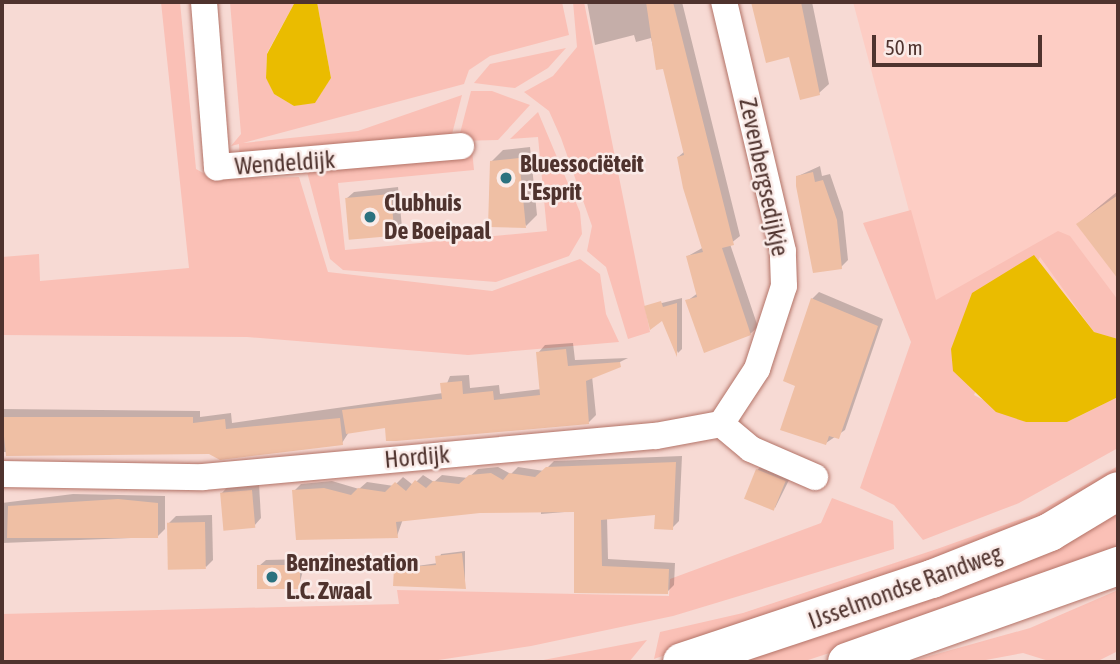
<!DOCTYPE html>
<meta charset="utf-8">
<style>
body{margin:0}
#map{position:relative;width:1120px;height:664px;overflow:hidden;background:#f7dad4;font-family:"Asap Condensed",sans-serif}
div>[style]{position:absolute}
.built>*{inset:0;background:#fdcdc4}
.green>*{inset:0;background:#fac0b6}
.water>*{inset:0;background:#eabc00}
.shadow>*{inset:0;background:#0003}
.building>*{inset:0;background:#efbfa4;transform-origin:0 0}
.roads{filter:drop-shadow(0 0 2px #b37367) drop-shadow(0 0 2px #b37367)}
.minor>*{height:26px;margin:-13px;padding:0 13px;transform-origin:13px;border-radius:13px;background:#fff}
.secondary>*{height:38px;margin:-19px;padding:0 19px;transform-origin:19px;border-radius:19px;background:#fff}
.dots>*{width:19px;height:19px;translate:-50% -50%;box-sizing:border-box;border:4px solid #faebe8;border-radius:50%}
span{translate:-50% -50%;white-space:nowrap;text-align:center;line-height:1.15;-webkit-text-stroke:5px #faebe8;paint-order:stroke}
.street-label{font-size:24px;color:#4f332e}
.poi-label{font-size:24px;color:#4f332e;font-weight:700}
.left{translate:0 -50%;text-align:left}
.frame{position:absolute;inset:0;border:4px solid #4f332e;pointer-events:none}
.scale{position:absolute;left:872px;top:35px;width:170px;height:32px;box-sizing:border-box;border:4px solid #4f332e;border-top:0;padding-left:9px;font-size:21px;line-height:24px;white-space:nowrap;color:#4f332e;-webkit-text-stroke:5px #faebe8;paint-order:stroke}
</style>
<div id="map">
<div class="built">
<div style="clip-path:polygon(853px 2px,1118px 2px,1118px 413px,938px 319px)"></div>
</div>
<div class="green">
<div style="clip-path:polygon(161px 2px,180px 2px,196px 169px,214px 179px,299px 177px,328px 272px,492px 291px,580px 259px,600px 274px,606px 314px,619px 342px,468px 355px,247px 337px,2px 335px,2px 257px,39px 254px,40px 281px,189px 268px)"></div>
<div style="clip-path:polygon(230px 2px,295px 2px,267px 53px,266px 77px,274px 94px,294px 106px,315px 102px,331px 78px,317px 2px,562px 2px,569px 35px,490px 56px,469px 70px,464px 84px,243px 143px,358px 131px,462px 95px,450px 142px,240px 164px,239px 144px,231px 146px,241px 134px)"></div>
<div style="clip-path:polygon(573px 2px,584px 2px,650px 332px,628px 339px,606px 267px,587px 251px,592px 226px,561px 138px,549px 111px,524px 92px,553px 76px,577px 47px)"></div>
<div style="clip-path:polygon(566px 48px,548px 68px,515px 88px,474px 83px,490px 64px)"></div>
<div style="clip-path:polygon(471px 91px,492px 91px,530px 105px,498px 140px,458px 141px)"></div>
<div style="clip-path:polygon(538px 112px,580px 212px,582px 234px,569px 256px,496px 282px,343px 270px,330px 259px,306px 168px,472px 150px,474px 170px,338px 183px,345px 250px,547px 231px,538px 137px,510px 139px)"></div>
<div style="clip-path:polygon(911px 210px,936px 300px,1058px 231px,1070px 236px,1118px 300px,1118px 339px,1094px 332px,1040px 257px,974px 395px,1026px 422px,1067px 422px,1118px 397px,1118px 448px,1019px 503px,923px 540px,894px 505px,860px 488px,911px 342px,863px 223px)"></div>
<div style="clip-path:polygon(1118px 466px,1118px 476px,1029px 527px,654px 659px,660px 632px,743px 613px,937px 549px,1035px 514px)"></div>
<div style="clip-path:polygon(832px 498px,893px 521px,894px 549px,673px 616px,531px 646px,425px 662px,2px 662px,2px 614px,399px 604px,397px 590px,669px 596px,670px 579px,821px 523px)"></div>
<div style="clip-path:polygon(1118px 506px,1118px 548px,973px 606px,802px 662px,729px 662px)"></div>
<div style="clip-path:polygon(1118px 590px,1118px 651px,1096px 662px,1052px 662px,1023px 653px,975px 662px,908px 662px,1030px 628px)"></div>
<div style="clip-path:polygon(647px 640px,629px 662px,533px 662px)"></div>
</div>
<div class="water">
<div style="clip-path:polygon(295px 2px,317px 2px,331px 78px,315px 103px,294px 106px,274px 94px,266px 78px,267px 54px)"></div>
<div style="clip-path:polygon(1034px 255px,1094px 332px,1118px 339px,1118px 397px,1067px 422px,1026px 422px,996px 412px,953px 371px,951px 349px,972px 293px)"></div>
</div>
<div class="shadow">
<div style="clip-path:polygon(587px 2px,682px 2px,740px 236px,730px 244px,758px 327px,750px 334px,687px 301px,698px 293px,688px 256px,704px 247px,678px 157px,685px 151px,664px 66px,658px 68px,651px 38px,636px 42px,634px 35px,595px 45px)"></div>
<div style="clip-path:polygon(752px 2px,812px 2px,829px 84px,819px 93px,790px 55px,768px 60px)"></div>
<div style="clip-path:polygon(530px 147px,537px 215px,526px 226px,492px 161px,503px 150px)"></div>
<div style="clip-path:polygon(820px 166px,822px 176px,830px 174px,843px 212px,848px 260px,841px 267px,798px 176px)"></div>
<div style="clip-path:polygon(398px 187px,402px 227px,394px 234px,346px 199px,354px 192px)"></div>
<div style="clip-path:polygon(1118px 191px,1118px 276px,1078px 224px)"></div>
<div style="clip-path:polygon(819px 292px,883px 319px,845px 430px,826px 443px,797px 385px,812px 299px)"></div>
<div style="clip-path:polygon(682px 298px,682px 349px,678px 353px,662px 318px,646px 307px)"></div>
<div style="clip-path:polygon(573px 343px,575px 360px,628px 358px,592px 376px,596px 415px,589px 422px,387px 426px,349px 432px,342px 443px,209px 452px,2px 452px,2px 409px,200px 411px,200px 417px,231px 413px,232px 423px,443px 393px,450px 376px,469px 375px,470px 388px,499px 385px,500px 394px,542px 389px,538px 353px,545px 345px)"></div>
<div style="clip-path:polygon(682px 456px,679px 521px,672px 528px,657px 513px,607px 517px,608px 559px,675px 563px,674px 585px,667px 592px,576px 591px,576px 511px,541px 514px,541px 507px,403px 519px,397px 536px,294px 491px,301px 484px,332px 481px,359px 489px,367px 482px,394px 486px,403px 477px,413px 485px,423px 475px,434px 482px,442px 475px,468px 478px,478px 469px,498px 467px,511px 474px,518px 467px,544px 471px,554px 461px)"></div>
<div style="clip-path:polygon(765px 463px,792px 474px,775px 508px,757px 470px)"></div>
<div style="clip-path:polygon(259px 484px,261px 518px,254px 526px,222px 493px,229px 485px)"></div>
<div style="clip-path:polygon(73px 494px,165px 496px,165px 529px,157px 537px,2px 543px,2px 503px)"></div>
<div style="clip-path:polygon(212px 515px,213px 560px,206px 567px,169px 523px,176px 516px)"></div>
<div style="clip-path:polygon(465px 551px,465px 587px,396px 569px,438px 563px,441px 554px)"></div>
<div style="clip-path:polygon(306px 559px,299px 586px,259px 566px,266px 560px)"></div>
</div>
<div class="building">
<div style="clip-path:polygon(646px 2px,673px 2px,734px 245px,722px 248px,751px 335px,704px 353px,685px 300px,697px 297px,686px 256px,703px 252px,683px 188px,677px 157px,684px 155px,663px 69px,656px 70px)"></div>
<div style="clip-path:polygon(751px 2px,801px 2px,820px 95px,800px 100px,789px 57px,766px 63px)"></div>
<div style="clip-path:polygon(519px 158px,526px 228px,488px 227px,490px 161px)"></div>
<div style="clip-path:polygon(813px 172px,815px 182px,823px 180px,837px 220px,842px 269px,813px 273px,796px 186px,796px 176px)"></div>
<div style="left:391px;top:194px;width:42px;height:46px;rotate:85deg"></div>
<div style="clip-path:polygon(1118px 195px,1118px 279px,1076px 224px)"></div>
<div style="clip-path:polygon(811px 298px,878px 326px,839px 439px,829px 436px,826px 445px,780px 430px,795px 386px,783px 381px)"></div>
<div style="clip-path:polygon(661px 301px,663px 307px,677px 303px,677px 357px,662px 321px,650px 330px,644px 306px)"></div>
<div style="clip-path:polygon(566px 349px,568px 366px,620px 362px,621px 367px,586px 381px,589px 424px,396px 441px,386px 441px,385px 428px,346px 434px,342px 410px,442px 399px,440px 383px,462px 381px,463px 394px,493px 391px,494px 400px,540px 395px,536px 352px)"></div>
<div style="clip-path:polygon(2px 417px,193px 417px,193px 423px,225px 419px,226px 429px,340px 418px,343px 445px,220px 460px,209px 454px,6px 456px)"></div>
<div style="clip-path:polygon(676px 462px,673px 530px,654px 529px,655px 515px,601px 520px,602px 566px,669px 569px,668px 594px,574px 593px,574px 512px,480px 513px,396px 522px,398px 538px,296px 540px,292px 490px,324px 488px,351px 495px,358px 488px,385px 492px,395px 482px,406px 491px,415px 480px,426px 488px,433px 481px,459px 484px,469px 475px,491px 473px,503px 480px,509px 473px,535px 477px,546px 467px)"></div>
<div style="left:756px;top:469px;width:32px;height:32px;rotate:22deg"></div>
<div style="left:252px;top:490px;width:38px;height:32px;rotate:85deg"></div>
<div style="clip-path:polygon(118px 499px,158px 503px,158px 538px,7px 538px,8px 506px)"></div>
<div style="left:205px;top:522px;width:47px;height:38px;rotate:89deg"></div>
<div style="clip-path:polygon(462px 553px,466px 589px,393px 586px,394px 568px,436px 565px,435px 556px)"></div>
<div style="left:257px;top:565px;width:43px;height:24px"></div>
</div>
<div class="roads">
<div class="minor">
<div style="left:204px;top:2px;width:166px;rotate:85.5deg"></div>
<div style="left:217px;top:167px;width:245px;rotate:-4.9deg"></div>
<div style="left:721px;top:424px;width:66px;rotate:-56.8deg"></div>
<div style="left:757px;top:369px;width:87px;rotate:-72deg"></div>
<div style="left:784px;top:286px;width:35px;rotate:-92deg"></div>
<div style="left:783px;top:251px;width:256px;rotate:-103.3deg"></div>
<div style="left:721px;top:424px;width:39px;rotate:40deg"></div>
<div style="left:751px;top:449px;width:70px;rotate:23.6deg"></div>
<div style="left:2px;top:474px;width:201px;rotate:0.9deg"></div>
<div style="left:203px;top:477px;width:455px;rotate:-5.2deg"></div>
<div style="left:656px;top:436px;width:66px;rotate:-10.5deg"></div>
</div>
<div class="secondary">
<div style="left:682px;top:662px;width:263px;rotate:-18.4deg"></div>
<div style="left:932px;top:579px;width:127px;rotate:-21.7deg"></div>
<div style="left:1050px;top:532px;width:79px;rotate:-31.1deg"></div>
<div style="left:847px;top:662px;width:288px;rotate:-19.5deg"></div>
</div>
</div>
<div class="dots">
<div style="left:506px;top:178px;background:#2b727f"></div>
<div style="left:370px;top:217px;background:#2b727f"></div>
<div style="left:272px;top:577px;background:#2b727f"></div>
</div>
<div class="street-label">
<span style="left:285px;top:163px;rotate:-4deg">Wendeldijk</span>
<span style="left:764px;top:177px;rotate:78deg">Zevenbergsedijkje</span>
<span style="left:417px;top:457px;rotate:-5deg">Hordijk</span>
<span style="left:905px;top:587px;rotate:-20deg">IJsselmondse Randweg</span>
</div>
<div class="poi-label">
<span class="left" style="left:520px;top:178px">Bluessociëteit<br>L'Esprit</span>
<span class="left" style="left:384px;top:217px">Clubhuis<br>De Boeipaal</span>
<span class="left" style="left:286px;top:577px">Benzinestation<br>L.C. Zwaal</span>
</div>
<div class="frame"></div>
<div class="scale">50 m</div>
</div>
